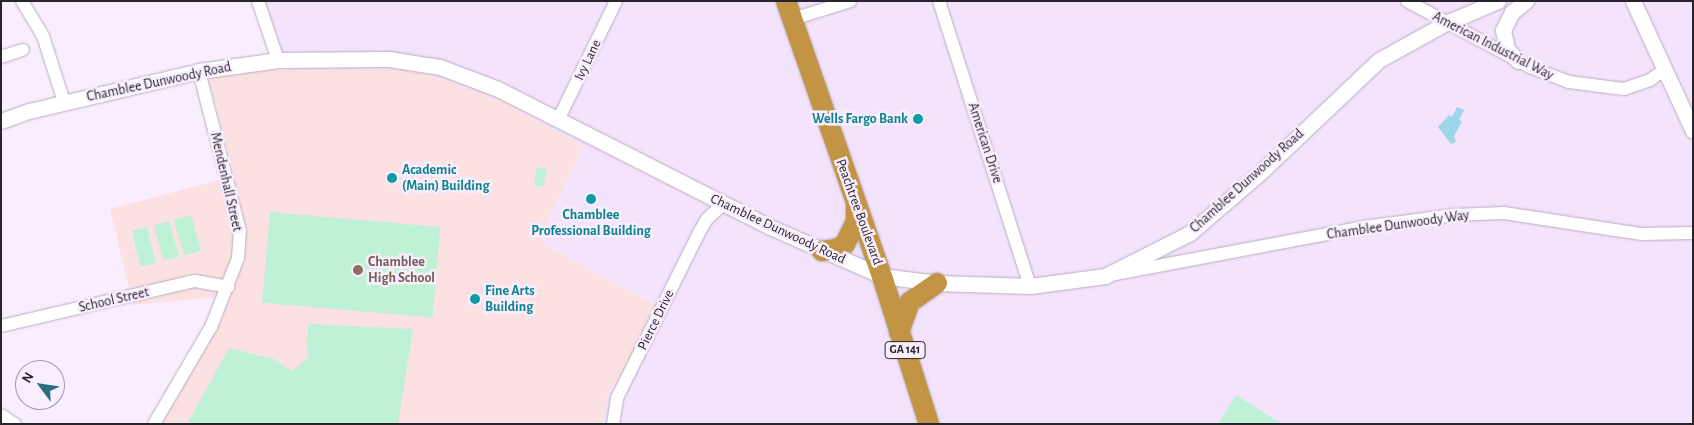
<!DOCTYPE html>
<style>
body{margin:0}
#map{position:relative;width:1694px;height:425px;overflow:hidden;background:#f8eefe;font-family:"Alegreya Sans",sans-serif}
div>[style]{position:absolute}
.built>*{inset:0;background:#f3e3fc}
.education>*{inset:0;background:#fce1e2}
.green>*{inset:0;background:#bff1d4;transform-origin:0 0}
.water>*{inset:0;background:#9cd6ea}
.roads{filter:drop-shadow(0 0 1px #b8adbf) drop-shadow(0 0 1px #b8adbf)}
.minor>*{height:12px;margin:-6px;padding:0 6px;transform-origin:6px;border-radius:6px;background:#fff}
.tertiary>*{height:15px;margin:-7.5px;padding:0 7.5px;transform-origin:7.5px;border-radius:7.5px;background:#fff}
.trunk>*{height:20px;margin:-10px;padding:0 10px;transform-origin:10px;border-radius:10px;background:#c29443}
.dots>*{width:14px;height:14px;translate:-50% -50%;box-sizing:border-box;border:2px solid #f8eefe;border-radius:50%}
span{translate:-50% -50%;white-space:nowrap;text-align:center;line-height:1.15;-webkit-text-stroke:5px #f8eefe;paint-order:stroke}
.shield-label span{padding:1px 4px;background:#f8eefe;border:1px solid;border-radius:4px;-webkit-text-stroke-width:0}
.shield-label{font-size:12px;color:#29242b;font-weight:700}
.street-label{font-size:14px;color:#29242b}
.culture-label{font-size:14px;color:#0d838f;font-weight:700}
.right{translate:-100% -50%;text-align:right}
.left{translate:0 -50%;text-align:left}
.education-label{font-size:14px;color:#785e54;font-weight:700}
.frame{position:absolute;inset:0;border:2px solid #29242b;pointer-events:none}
.north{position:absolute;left:15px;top:360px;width:50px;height:50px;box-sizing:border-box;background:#f8eefe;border:1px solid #a59daa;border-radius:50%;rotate:301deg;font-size:14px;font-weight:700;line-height:20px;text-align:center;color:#29242b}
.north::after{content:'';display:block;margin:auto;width:18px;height:22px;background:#2a6f7f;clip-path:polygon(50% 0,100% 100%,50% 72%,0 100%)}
</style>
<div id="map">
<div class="built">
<div style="clip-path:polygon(261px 1px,1693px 1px,1693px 424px,603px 424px,607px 395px,622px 375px,657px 306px,543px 244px,543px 231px,584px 146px,501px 101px,417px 70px,286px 71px)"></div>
</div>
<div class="education">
<div style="clip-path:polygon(252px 70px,417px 70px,501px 101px,584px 146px,543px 231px,543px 244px,657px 306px,622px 375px,607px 395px,603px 424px,151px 424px,206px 328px,217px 297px,133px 305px,110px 209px,234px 176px,209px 79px)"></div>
</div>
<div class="green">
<div style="left:537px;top:167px;width:10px;height:18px;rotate:11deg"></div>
<div style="left:270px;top:212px;width:171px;height:91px;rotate:5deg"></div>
<div style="left:191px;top:215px;width:37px;height:18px;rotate:74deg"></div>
<div style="left:169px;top:221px;width:37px;height:16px;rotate:74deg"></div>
<div style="left:147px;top:227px;width:37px;height:16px;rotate:76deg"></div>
<div style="clip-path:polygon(309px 324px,413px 329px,398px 424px,187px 424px,229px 348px,274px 359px,292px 371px,309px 357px,306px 342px)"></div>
<div style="clip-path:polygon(1236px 395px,1282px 424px,1218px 424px)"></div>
</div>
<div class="water">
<div style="clip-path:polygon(1457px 107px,1464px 110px,1459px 120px,1462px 122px,1454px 136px,1456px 142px,1451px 144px,1438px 127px,1449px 115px,1452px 117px)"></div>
</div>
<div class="roads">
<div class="minor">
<div style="left:22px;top:1px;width:41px;rotate:59deg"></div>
<div style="left:43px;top:36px;width:69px;rotate:72.3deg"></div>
<div style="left:258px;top:1px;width:62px;rotate:71.3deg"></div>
<div style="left:939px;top:1px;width:299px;rotate:72.3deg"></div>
<div style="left:1407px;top:1px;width:140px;rotate:28.2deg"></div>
<div style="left:1530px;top:67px;width:42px;rotate:21deg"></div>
<div style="left:1569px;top:82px;width:55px;rotate:7.3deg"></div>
<div style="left:1624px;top:89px;width:28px;rotate:-19deg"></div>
<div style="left:1650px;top:80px;width:19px;rotate:-36deg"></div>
<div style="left:793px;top:19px;width:60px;rotate:-17.5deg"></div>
<div style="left:1px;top:57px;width:23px;rotate:-18deg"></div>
<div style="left:559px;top:118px;width:130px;rotate:-64deg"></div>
<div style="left:1115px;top:274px;width:253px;rotate:-10.7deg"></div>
<div style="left:1364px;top:227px;width:91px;rotate:-7.6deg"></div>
<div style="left:1454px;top:215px;width:50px;rotate:-2.3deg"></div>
<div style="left:1504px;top:213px;width:140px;rotate:8.7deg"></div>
<div style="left:1642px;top:234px;width:51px;rotate:-1.1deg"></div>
<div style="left:1px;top:326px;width:199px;rotate:-13.1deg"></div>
<div style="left:195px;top:281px;width:34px;rotate:10deg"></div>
<div style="left:1px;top:415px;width:17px;rotate:33deg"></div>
<div style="left:154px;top:424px;width:113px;rotate:-59.6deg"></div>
<div style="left:211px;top:327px;width:74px;rotate:-68.6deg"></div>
<div style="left:238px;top:258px;width:27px;rotate:-86deg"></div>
<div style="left:240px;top:231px;width:165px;rotate:-104.4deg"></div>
<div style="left:613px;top:424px;width:26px;rotate:-81deg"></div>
<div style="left:617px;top:398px;width:186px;rotate:-63.6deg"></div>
<div style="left:700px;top:231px;width:14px;rotate:-60deg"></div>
<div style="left:707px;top:219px;width:22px;rotate:-43deg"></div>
</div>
<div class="tertiary">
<div style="left:1633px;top:1px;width:143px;rotate:65.2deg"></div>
<div style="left:1518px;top:61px;width:16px;rotate:-133deg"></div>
<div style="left:1507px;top:49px;width:19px;rotate:-102deg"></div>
<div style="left:1503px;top:30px;width:20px;rotate:-63deg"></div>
<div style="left:1512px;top:12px;width:18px;rotate:-38deg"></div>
<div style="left:1px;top:121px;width:30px;rotate:-20deg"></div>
<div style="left:29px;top:111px;width:175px;rotate:-13.2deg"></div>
<div style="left:199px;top:71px;width:80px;rotate:-7.9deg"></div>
<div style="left:278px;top:60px;width:111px;rotate:-0.5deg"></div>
<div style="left:389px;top:59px;width:52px;rotate:8.9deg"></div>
<div style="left:440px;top:67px;width:62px;rotate:20.8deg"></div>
<div style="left:498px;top:89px;width:305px;rotate:26.9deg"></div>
<div style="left:770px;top:227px;width:122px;rotate:23.6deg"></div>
<div style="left:882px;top:276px;width:55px;rotate:7.3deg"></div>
<div style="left:937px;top:283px;width:93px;rotate:1.8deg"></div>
<div style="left:1030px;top:286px;width:76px;rotate:-7.6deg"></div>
<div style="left:1105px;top:276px;width:95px;rotate:-26.8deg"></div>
<div style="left:1190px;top:233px;width:95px;rotate:-40.7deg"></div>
<div style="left:1262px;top:171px;width:161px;rotate:-43.5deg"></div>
<div style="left:1379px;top:60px;width:77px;rotate:-28.9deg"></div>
<div style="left:1446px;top:23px;width:56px;rotate:-22.9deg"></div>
</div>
<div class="trunk">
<div style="left:786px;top:1px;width:291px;rotate:70.8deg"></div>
<div style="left:882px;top:276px;width:155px;rotate:72.4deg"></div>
<div style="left:822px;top:251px;width:15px;rotate:-8deg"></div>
<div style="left:837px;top:249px;width:9px;rotate:-32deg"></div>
<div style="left:845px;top:244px;width:25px;rotate:-64deg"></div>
<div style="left:856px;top:221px;width:16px;rotate:-90deg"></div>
<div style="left:899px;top:332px;width:32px;rotate:-70deg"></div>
<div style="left:910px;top:302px;width:33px;rotate:-35deg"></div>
</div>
</div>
<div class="dots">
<div style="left:918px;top:119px;background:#0f9aa8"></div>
<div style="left:392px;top:178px;background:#0f9aa8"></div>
<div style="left:591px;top:199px;background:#0f9aa8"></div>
<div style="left:358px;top:270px;background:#8d6e63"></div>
<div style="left:475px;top:299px;background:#0f9aa8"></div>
</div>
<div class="shield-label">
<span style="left:905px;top:350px">GA 141</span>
</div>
<div class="street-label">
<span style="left:1493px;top:46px;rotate:27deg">American Industrial Way</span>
<span style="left:588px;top:60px;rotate:-64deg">Ivy Lane</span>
<span style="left:159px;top:82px;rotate:-12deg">Chamblee Dunwoody Road</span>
<span style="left:985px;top:143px;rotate:72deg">American Drive</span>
<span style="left:1247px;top:181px;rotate:-42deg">Chamblee Dunwoody Road</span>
<span style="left:226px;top:182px;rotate:77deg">Mendenhall Street</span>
<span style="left:859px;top:212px;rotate:70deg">Peachtree Boulevard</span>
<span style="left:1398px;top:225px;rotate:-8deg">Chamblee Dunwoody Way</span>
<span style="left:778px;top:229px;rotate:25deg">Chamblee Dunwoody Road</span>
<span style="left:114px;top:300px;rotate:-13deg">School Street</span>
<span style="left:656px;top:320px;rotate:-64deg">Pierce Drive</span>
</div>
<div class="culture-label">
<span class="right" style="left:908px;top:119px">Wells Fargo Bank</span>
<span class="left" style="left:402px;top:178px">Academic<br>(Main) Building</span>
<span style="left:591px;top:223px">Chamblee<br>Professional Building</span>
<span class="left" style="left:485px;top:299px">Fine Arts<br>Building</span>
</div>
<div class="education-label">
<span class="left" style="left:368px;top:270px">Chamblee<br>High School</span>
</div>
<div class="frame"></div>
<div class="north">N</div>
</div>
